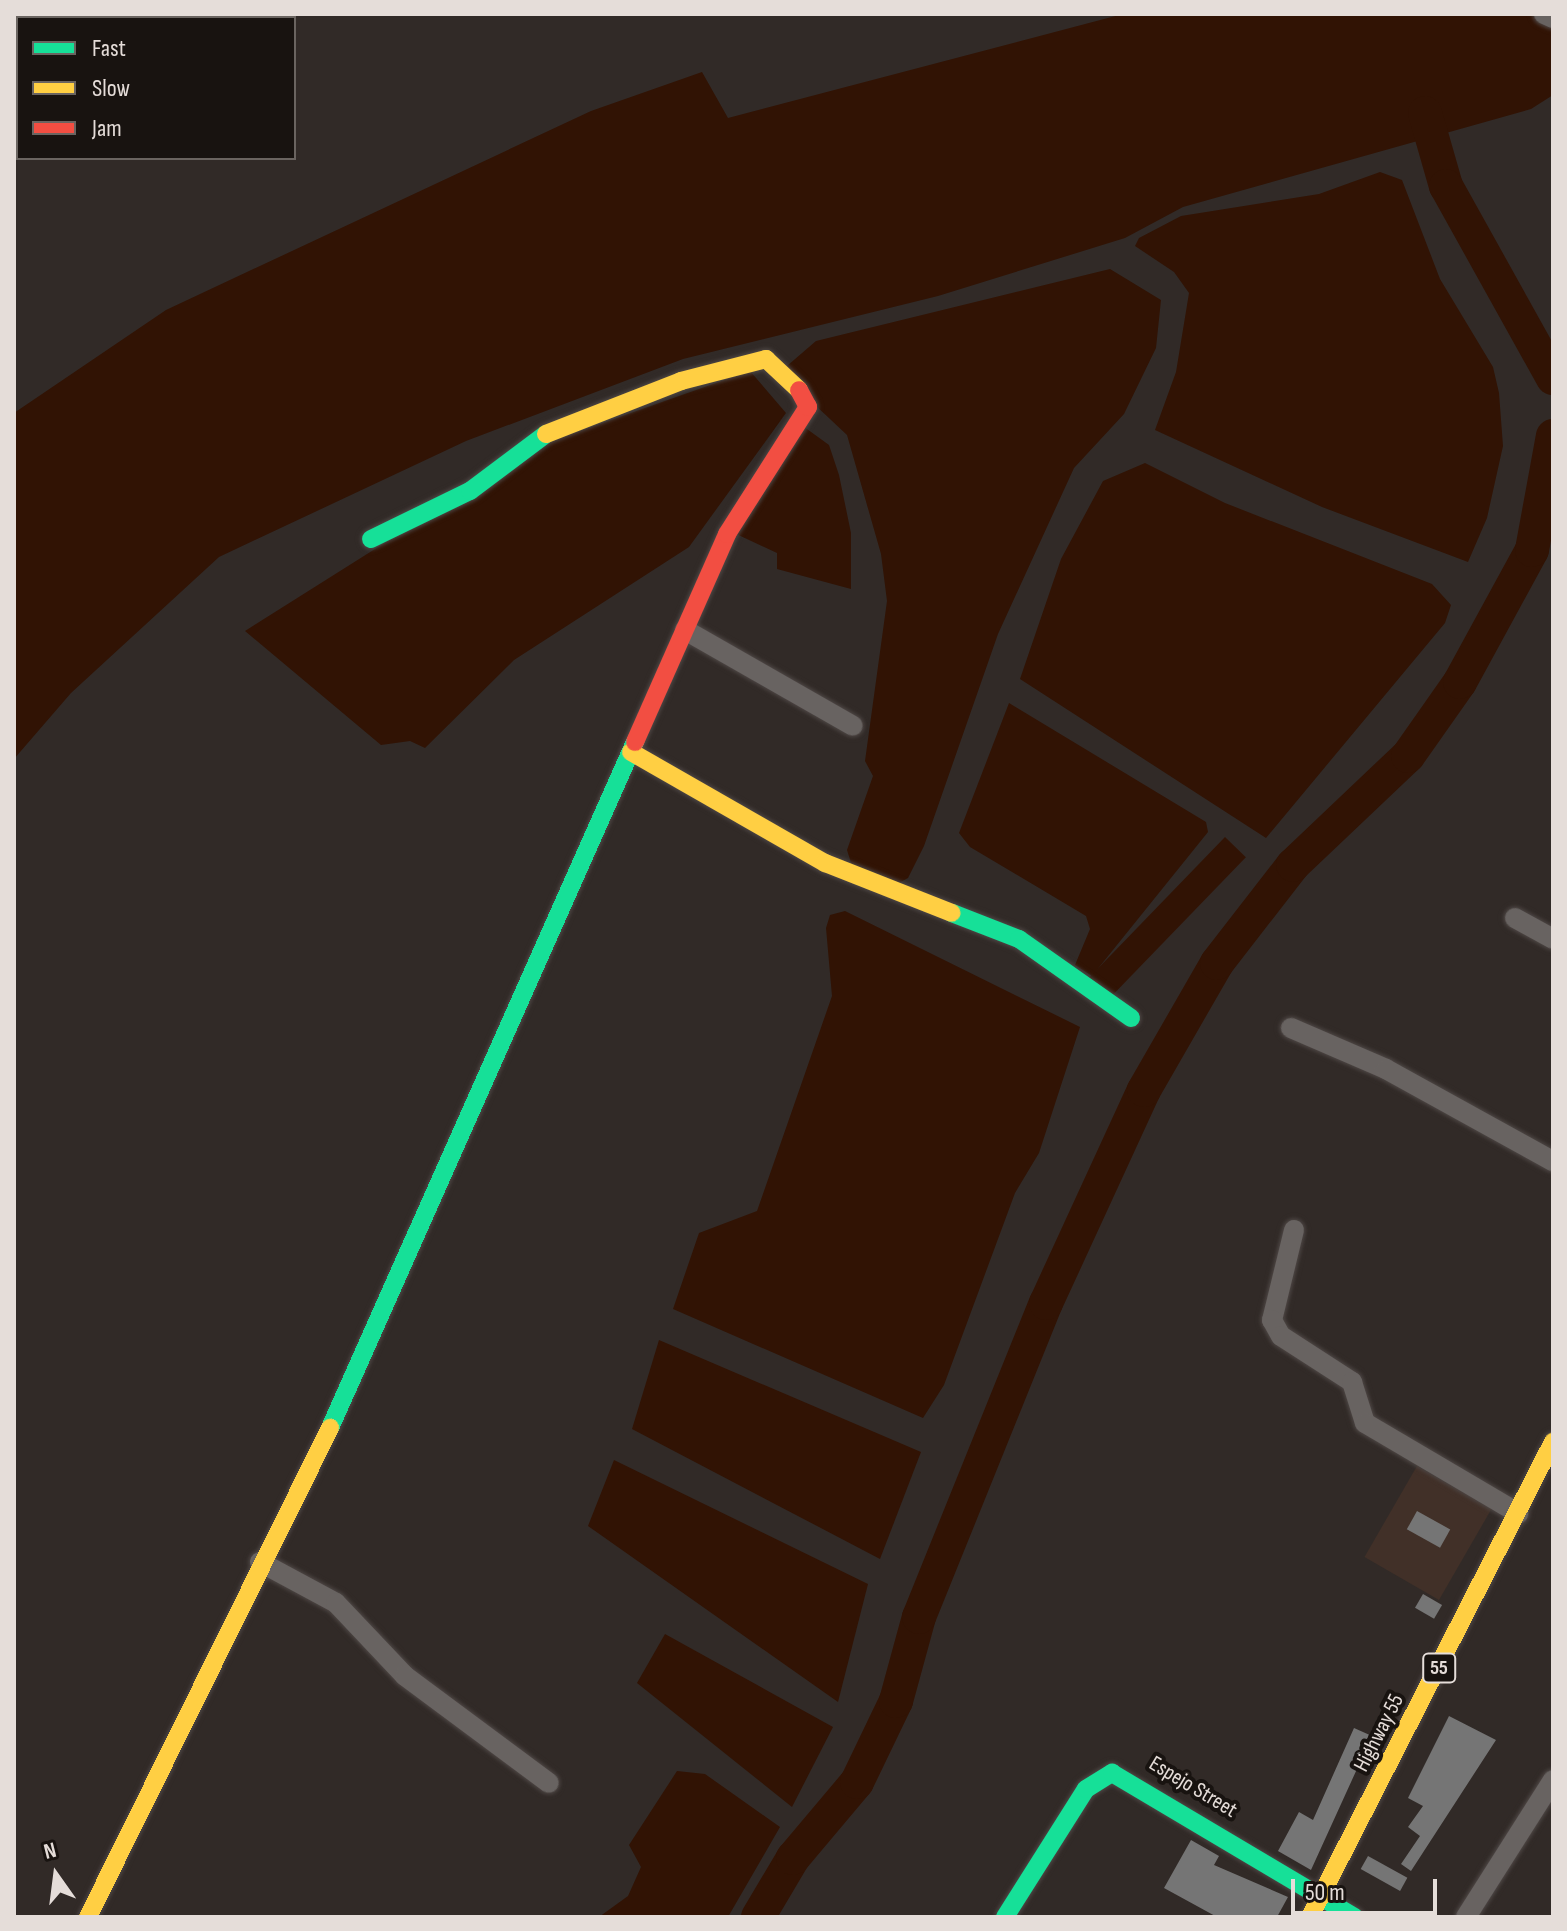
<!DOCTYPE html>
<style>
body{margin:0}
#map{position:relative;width:1567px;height:1931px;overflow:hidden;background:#312a27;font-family:"Sofia Sans Condensed",sans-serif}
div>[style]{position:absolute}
.built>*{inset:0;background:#413028;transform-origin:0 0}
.water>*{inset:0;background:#311304;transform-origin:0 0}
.river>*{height:34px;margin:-17px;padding:0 17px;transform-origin:17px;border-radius:17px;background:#311304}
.building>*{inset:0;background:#757575;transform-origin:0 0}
.roads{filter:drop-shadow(0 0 2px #4e4745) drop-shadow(0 0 2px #4e4745)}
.street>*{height:20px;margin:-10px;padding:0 10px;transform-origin:10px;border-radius:10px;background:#686361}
.fast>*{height:18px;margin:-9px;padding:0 9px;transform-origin:9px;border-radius:9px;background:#16e098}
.slow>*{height:18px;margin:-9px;padding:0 9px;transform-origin:9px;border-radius:9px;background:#ffcf43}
.jam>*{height:18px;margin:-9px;padding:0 9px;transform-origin:9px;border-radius:9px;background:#f24e42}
span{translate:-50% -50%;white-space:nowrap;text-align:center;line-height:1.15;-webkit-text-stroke:8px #181310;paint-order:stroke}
.shield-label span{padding:2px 6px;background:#181310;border:2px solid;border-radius:6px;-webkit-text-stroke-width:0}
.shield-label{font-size:20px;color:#e5ddd9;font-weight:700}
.street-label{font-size:22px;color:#e5ddd9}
.frame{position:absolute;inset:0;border:16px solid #e5ddd9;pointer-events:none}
.legend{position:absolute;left:16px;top:16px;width:280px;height:144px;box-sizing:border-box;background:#181310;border:2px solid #6a6460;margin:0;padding:10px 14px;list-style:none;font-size:24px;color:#e5ddd9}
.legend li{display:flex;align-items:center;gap:16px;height:40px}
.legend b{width:40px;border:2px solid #6a6460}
.north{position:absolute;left:16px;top:1835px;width:80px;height:80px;-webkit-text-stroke:6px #181310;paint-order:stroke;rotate:346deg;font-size:22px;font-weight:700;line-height:32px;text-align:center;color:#e5ddd9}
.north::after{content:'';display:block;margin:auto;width:28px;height:36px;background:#e5ddd9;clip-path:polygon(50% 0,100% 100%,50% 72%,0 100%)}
.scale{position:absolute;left:1291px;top:1879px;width:146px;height:36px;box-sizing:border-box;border:4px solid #e5ddd9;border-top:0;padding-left:10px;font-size:24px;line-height:28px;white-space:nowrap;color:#e5ddd9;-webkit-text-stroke:6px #181310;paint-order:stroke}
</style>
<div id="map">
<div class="built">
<div style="left:1417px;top:1466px;width:86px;height:105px;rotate:30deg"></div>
</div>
<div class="water">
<div style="clip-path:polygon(1123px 14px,1553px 14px,1553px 95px,1531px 109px,1183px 207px,1125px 238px,938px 296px,683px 359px,466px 441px,219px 557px,71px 693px,14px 759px,14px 413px,166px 310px,591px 111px,702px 72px,728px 118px)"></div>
<div style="clip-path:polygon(1380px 172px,1402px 180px,1440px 279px,1493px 367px,1499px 393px,1503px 446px,1487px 518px,1468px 562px,1322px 507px,1155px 430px,1176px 372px,1189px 293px,1174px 272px,1135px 246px,1139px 238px,1181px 216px,1319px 194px)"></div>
<div style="clip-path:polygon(1110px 269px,1161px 300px,1156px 348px,1124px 414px,1074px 468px,998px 634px,924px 846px,908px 878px,893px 886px,852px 866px,847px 850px,873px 776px,865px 761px,887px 601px,881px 554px,847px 435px,780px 372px,816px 341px)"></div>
<div style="clip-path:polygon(750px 371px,786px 413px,689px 547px,514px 660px,425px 748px,410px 741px,381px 745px,245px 631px,540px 445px)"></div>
<div style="clip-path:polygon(800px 424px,829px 445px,839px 475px,851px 533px,851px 589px,777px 569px,777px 553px,732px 532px)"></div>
<div style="clip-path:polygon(1145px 463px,1225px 503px,1432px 584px,1451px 605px,1445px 623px,1266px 838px,1020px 679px,1061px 559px,1103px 481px)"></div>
<div style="clip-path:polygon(1009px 703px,1206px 822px,1208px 832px,1092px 976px,1075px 965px,1090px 929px,1086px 916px,970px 847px,959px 833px)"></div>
<div style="left:1225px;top:837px;width:29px;height:208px;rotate:44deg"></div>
<div style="clip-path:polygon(845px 911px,1080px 1027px,1039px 1153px,1015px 1193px,944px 1385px,923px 1418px,673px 1309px,699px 1233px,757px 1211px,832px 996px,826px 928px,830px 915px)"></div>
<div style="clip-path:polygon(659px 1340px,921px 1452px,880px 1559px,632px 1429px)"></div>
<div style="clip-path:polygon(614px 1460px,868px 1584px,838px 1702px,588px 1526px)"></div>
<div style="clip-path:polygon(665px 1634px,833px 1727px,792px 1807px,637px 1683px)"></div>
<div style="clip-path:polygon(677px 1771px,705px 1774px,780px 1827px,728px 1917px,599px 1917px,628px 1896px,641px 1867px,629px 1845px)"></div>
</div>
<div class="river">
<div style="left:1425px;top:113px;width:76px;rotate:74deg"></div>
<div style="left:1446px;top:186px;width:220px;rotate:60.9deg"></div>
<div style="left:758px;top:1917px;width:69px;rotate:-59.3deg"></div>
<div style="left:793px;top:1858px;width:99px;rotate:-49.9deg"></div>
<div style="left:857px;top:1782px;width:90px;rotate:-64.3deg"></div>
<div style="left:896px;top:1701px;width:87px;rotate:-74.7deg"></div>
<div style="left:919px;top:1617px;width:339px;rotate:-68deg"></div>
<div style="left:1046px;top:1303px;width:234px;rotate:-65.3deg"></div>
<div style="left:1144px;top:1090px;width:146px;rotate:-60.1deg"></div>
<div style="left:1217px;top:963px;width:124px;rotate:-52.2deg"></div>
<div style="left:1293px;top:865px;width:158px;rotate:-43.5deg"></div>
<div style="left:1408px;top:756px;width:90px;rotate:-54.9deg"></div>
<div style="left:1460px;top:682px;width:150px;rotate:-61.4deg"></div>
<div style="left:1532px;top:550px;width:116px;rotate:-79.6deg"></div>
</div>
<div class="building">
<div style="left:1417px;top:1511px;width:38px;height:21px;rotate:29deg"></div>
<div style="left:1423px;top:1594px;width:22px;height:16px;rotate:30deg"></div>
<div style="clip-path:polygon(1449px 1716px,1496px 1740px,1411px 1871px,1401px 1864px,1420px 1836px,1408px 1827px,1423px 1806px,1408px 1798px)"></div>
<div style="clip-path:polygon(1354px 1728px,1372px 1736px,1311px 1870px,1278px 1851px,1299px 1812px,1313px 1820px)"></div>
<div style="clip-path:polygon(1191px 1840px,1219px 1856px,1214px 1865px,1288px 1897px,1277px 1917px,1217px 1917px,1164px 1888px)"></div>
<div style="left:1368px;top:1856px;width:45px;height:15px;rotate:29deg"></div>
</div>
<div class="roads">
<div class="street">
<div style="left:1544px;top:14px;width:10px;rotate:24deg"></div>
<div style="left:685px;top:630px;width:193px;rotate:29.7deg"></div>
<div style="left:1515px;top:918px;width:43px;rotate:28.9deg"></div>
<div style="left:1291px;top:1028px;width:103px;rotate:23.3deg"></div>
<div style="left:1386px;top:1069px;width:191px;rotate:28.9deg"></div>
<div style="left:1294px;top:1230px;width:93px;rotate:103.7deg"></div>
<div style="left:1272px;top:1320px;width:18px;rotate:61deg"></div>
<div style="left:1281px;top:1336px;width:85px;rotate:32.9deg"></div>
<div style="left:1352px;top:1382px;width:43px;rotate:72.4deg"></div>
<div style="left:1365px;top:1423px;width:178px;rotate:30.5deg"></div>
<div style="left:260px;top:1562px;width:86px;rotate:28.3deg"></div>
<div style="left:336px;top:1603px;width:100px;rotate:46.6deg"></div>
<div style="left:405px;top:1676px;width:179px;rotate:36.6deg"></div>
<div style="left:1466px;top:1917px;width:162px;rotate:-57.6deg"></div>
</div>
<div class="fast">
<div style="left:371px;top:539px;width:110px;rotate:-25.9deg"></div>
<div style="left:470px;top:491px;width:95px;rotate:-36.9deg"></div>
<div style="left:952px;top:913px;width:72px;rotate:21.2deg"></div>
<div style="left:1019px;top:939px;width:137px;rotate:35.2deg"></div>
<div style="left:330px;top:1428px;width:751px;rotate:-66.03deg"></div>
<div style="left:1005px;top:1917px;width:151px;rotate:-57.7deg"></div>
<div style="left:1086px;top:1789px;width:31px;rotate:-32deg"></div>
<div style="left:1112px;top:1773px;width:282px;rotate:30.7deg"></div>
</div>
<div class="slow">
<div style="left:546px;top:434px;width:145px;rotate:-21.4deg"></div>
<div style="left:681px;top:381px;width:88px;rotate:-14.5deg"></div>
<div style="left:766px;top:359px;width:45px;rotate:43.2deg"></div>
<div style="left:631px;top:752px;width:224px;rotate:29.8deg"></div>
<div style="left:825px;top:863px;width:136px;rotate:21.5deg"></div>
<div style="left:88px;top:1917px;width:546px;rotate:-63.67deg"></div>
<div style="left:1310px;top:1917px;width:534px;rotate:-62.91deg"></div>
</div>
<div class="jam">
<div style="left:635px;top:742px;width:227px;rotate:-66.1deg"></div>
<div style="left:727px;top:534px;width:151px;rotate:-57.5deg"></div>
<div style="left:808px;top:407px;width:19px;rotate:-118deg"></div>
</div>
</div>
<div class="shield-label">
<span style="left:1439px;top:1668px">55</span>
</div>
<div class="street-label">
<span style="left:1379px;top:1733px;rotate:-63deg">Highway 55</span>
<span style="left:1193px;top:1787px;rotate:31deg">Espejo Street</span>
</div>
<div class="frame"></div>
<ul class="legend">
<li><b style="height:10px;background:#16e098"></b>Fast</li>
<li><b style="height:10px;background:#ffcf43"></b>Slow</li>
<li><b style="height:10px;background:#f24e42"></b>Jam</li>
</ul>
<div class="north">N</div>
<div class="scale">50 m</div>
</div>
